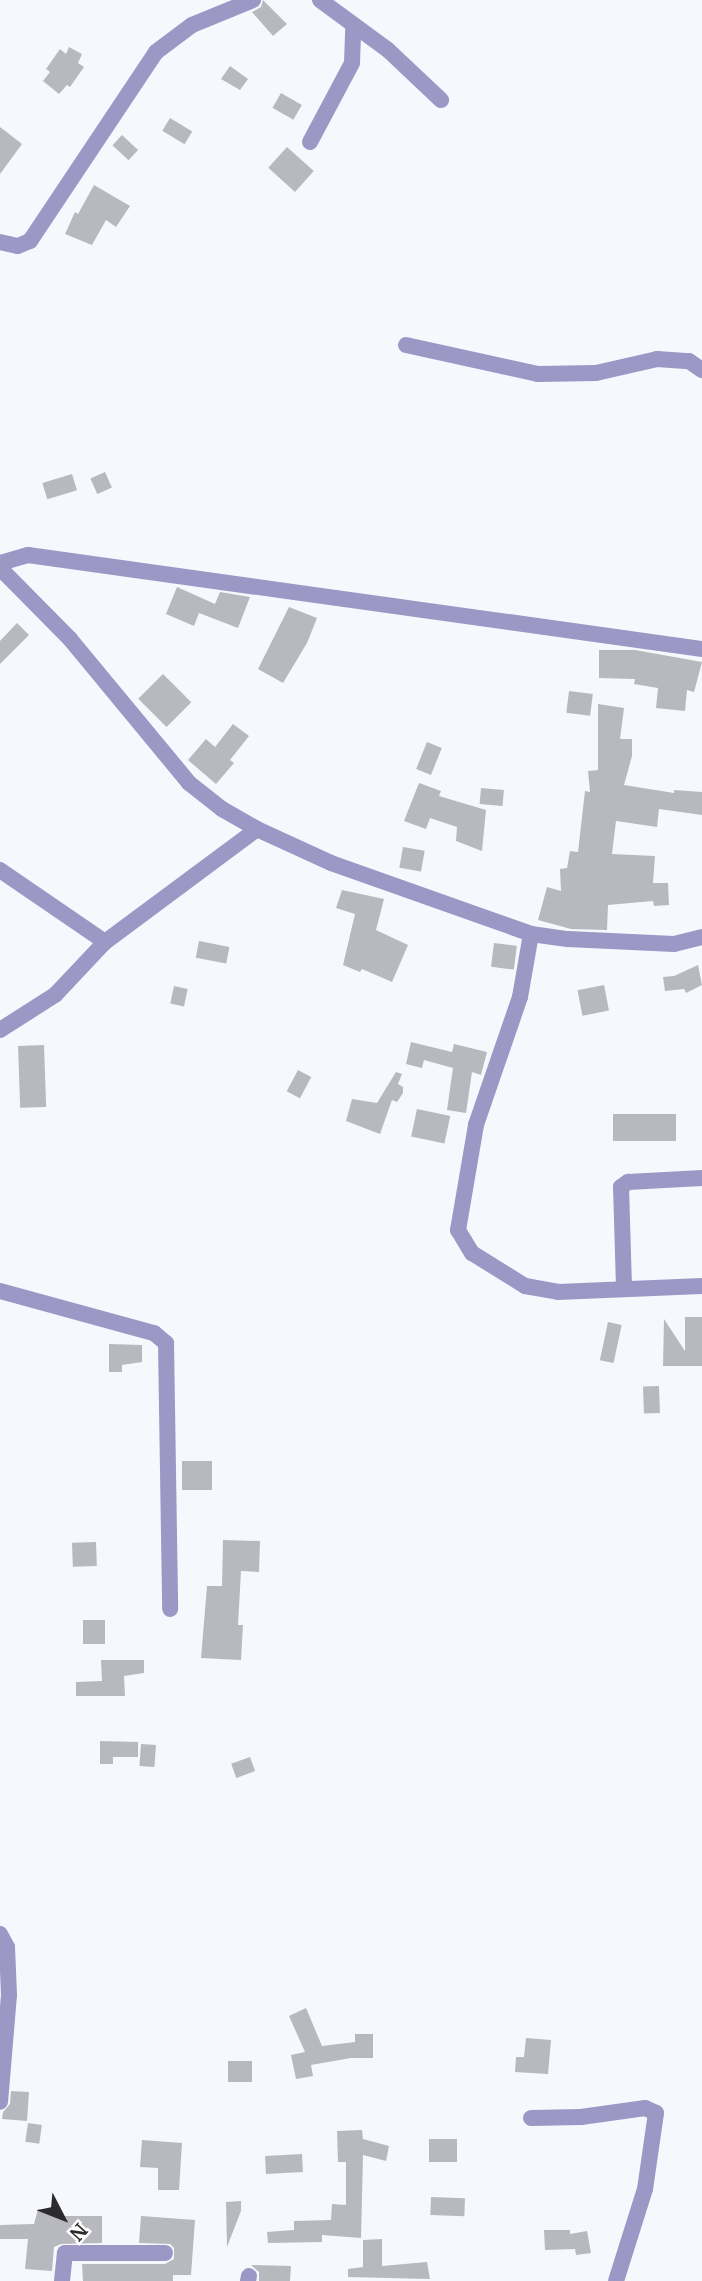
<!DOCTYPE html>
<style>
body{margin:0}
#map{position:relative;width:702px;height:2281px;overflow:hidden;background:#f7f7fe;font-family:Merriweather,serif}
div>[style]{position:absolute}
.building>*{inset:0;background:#b8b8bf;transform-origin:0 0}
.minor>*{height:16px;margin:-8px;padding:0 8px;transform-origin:8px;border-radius:8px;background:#9c97c5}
span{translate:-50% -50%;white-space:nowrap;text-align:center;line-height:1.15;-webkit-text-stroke:5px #fff;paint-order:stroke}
.north{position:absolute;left:28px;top:2183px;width:70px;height:70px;-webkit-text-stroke:5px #fff;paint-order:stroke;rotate:132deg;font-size:19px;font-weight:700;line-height:28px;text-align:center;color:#2b2b2e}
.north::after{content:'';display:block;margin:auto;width:24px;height:32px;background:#2b2b2e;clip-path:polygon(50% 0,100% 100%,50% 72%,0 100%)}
</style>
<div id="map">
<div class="building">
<div style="clip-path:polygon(263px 0,287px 24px,273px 36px,252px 12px,261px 7px)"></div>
<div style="clip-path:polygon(69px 47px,82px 54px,78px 63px,84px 67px,70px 87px,67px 85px,59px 94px,43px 81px,50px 72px,46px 69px,60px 49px,66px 54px)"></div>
<div style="clip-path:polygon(230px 66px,248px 79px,240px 90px,221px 79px)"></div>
<div style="left:281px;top:93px;width:24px;height:17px;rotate:30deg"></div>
<div style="left:170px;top:118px;width:26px;height:15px;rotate:31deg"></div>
<div style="clip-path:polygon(0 127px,22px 144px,0 174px)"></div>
<div style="left:122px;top:135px;width:22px;height:14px;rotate:43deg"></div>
<div style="left:287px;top:147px;width:36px;height:28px;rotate:42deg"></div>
<div style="clip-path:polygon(94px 185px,130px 206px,116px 227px,106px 220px,92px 245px,65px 234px,75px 212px,78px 214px)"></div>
<div style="left:105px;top:472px;width:17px;height:16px;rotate:66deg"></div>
<div style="left:72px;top:474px;width:17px;height:31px;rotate:73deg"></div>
<div style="clip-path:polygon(177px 587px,215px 604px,220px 592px,250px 597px,238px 628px,199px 613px,194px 626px,166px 614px)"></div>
<div style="clip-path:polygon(289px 607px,317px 618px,307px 643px,283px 683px,258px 669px)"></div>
<div style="clip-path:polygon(17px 623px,29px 635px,0 664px,0 641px)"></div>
<div style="clip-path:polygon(599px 650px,635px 650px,702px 662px,694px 692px,687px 690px,685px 711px,656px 708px,658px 688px,634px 684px,635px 679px,599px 678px)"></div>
<div style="left:163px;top:674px;width:40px;height:35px;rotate:45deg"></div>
<div style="left:569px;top:691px;width:24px;height:22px;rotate:7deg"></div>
<div style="clip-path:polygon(598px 704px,624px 708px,620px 739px,632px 739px,632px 756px,624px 785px,674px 793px,674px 790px,702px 792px,702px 815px,659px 809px,657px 827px,616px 821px,612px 854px,655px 856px,653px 883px,668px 883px,669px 905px,654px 906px,653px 901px,608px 905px,607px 930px,571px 929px,538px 920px,547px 887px,561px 891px,560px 869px,567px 868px,570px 851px,578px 852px,585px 791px,590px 792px,588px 771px,598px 770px)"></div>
<div style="clip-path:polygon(233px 724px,249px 736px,230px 760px,234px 763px,216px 784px,188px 760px,206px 739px,215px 747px)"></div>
<div style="left:427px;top:742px;width:16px;height:29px;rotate:22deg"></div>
<div style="clip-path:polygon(419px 783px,441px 791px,439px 796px,486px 810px,482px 851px,456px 841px,457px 827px,430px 818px,426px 829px,404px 821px)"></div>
<div style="left:481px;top:788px;width:23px;height:16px;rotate:5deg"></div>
<div style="left:403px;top:847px;width:22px;height:21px;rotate:10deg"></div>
<div style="clip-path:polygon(342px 890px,384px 899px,376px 930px,408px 945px,392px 982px,362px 969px,360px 972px,343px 965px,355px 914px,336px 908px)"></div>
<div style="left:199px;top:941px;width:31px;height:17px;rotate:11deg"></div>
<div style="left:494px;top:943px;width:23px;height:24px;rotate:7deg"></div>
<div style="clip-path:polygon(698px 965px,702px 985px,686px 993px,684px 989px,665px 991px,663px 977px,674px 976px)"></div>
<div style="left:604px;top:985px;width:26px;height:27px;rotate:79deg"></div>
<div style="left:174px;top:986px;width:14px;height:18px;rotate:12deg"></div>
<div style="clip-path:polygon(411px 1042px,452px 1052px,454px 1044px,487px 1052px,481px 1075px,472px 1072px,466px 1113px,447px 1110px,453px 1068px,424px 1060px,422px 1068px,406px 1064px)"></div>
<div style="left:44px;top:1045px;width:62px;height:26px;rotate:88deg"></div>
<div style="left:298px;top:1070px;width:15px;height:24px;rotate:28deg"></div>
<div style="clip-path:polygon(396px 1072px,402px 1074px,398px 1084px,403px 1087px,403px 1093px,397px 1102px,392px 1100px,380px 1134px,346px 1121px,352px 1099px,377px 1103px)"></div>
<div style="left:417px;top:1109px;width:34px;height:28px;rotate:12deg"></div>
<div style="left:613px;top:1114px;width:63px;height:27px"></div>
<div style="clip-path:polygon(685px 1317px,702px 1317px,702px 1366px,663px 1366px,664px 1319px,685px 1351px)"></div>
<div style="left:608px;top:1322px;width:14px;height:39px;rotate:12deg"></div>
<div style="clip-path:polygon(109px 1344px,142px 1345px,142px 1362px,122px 1365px,122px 1372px,109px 1372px)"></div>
<div style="left:659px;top:1386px;width:27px;height:16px;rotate:88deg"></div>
<div style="left:182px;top:1461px;width:30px;height:29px"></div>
<div style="clip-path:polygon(223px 1540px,260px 1541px,259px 1572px,241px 1571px,238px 1625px,243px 1625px,241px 1660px,201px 1658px,207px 1586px,222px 1586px)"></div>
<div style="left:96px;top:1542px;width:24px;height:24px;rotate:88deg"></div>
<div style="left:83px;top:1620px;width:22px;height:24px"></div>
<div style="clip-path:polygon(101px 1660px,144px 1660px,144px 1673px,124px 1676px,125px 1696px,76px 1696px,76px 1682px,102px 1681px)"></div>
<div style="clip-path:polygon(100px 1741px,138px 1742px,138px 1757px,113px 1757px,113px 1764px,100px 1764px)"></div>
<div style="left:141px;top:1744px;width:15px;height:22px;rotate:4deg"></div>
<div style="left:250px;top:1757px;width:15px;height:20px;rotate:70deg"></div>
<div style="clip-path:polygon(306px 2008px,322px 2046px,355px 2042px,355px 2034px,373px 2034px,373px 2058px,351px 2058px,311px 2065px,313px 2076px,296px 2079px,291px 2055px,305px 2052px,289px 2016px)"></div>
<div style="clip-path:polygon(526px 2038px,551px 2040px,548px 2074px,515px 2072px,516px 2057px,524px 2057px)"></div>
<div style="left:252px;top:2061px;width:21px;height:24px;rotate:90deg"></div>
<div style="clip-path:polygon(11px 2091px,29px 2092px,27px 2121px,2px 2119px,3px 2112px,10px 2104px)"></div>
<div style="left:28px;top:2123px;width:14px;height:19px;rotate:8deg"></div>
<div style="clip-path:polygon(362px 2130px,363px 2139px,389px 2146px,386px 2161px,363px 2155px,361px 2238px,322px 2235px,322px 2242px,268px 2243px,267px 2232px,294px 2230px,294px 2221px,331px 2220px,332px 2204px,346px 2205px,346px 2162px,338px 2162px,337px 2131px)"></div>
<div style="left:429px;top:2139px;width:28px;height:23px"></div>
<div style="clip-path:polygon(142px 2140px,182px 2143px,179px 2190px,158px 2190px,158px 2168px,140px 2167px)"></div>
<div style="left:302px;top:2154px;width:18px;height:37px;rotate:87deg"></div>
<div style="left:431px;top:2197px;width:34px;height:18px;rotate:2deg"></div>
<div style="clip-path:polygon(241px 2201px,241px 2211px,227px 2247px,226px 2202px)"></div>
<div style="clip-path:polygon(38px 2209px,56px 2213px,56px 2216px,102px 2216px,102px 2243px,61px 2244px,54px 2247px,52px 2271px,25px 2269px,28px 2239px,0 2239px,0 2225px,34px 2224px)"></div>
<div style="clip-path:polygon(141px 2216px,195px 2220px,191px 2275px,173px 2275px,173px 2281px,83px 2281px,82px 2264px,165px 2264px,174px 2259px,174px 2248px,170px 2244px,139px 2243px)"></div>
<div style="clip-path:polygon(544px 2230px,570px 2230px,570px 2234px,587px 2231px,591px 2253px,576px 2255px,575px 2249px,545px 2250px)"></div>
<div style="clip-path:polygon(382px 2239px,382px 2266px,427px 2262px,430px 2279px,348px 2277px,348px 2269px,363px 2267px,363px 2240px)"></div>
<div style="clip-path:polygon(251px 2265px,291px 2266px,290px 2281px,259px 2281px,259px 2272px)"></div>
</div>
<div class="minor">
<div style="left:320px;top:0;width:84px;rotate:36.3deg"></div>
<div style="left:388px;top:50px;width:73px;rotate:43.3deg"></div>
<div style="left:310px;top:142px;width:89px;rotate:-62deg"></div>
<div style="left:352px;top:63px;width:36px;rotate:-88deg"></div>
<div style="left:0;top:242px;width:18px;rotate:13deg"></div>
<div style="left:18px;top:246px;width:13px;rotate:-23deg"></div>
<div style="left:30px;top:241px;width:227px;rotate:-56.3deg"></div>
<div style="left:156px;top:52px;width:45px;rotate:-36.9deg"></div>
<div style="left:192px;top:25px;width:66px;rotate:-22.3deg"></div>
<div style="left:406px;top:345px;width:135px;rotate:12.4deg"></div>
<div style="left:538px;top:374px;width:58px;rotate:-1deg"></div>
<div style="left:596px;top:373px;width:63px;rotate:-12.9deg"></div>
<div style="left:657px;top:359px;width:32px;rotate:4deg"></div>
<div style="left:689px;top:361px;width:16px;rotate:35deg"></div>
<div style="left:0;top:563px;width:29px;rotate:-16deg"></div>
<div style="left:28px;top:555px;width:681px;rotate:7.94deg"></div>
<div style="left:0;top:568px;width:100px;rotate:45.4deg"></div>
<div style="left:70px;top:639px;width:187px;rotate:50.4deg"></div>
<div style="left:189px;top:783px;width:42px;rotate:38.2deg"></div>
<div style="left:222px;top:809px;width:40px;rotate:29.7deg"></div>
<div style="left:257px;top:829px;width:81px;rotate:24.7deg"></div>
<div style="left:331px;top:863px;width:212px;rotate:19.5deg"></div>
<div style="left:531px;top:934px;width:37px;rotate:8deg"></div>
<div style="left:568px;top:939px;width:106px;rotate:2.7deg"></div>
<div style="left:674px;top:944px;width:29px;rotate:-14deg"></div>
<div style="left:0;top:870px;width:127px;rotate:34.4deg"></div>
<div style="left:531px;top:934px;width:64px;rotate:99.9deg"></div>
<div style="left:520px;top:997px;width:135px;rotate:109deg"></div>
<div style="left:476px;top:1125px;width:107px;rotate:99.7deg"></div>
<div style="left:458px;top:1230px;width:27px;rotate:59deg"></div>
<div style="left:472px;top:1253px;width:62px;rotate:31.9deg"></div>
<div style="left:525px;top:1286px;width:34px;rotate:10deg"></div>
<div style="left:558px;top:1292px;width:144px;rotate:-2.4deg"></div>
<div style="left:0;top:1030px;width:65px;rotate:-32.5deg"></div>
<div style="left:55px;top:995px;width:73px;rotate:-46.7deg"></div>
<div style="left:105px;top:942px;width:189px;rotate:-36.6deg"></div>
<div style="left:624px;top:1287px;width:100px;rotate:-91.7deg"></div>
<div style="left:621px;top:1187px;width:9px;rotate:-36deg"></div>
<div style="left:628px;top:1182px;width:74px;rotate:-3.1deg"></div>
<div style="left:0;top:1291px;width:160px;rotate:15.3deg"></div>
<div style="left:154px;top:1333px;width:16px;rotate:40deg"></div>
<div style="left:166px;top:1343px;width:266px;rotate:89.1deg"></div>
<div style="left:0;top:1934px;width:15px;rotate:62deg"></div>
<div style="left:7px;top:1947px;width:48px;rotate:87.6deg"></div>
<div style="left:9px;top:1995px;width:107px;rotate:94.8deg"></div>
<div style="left:531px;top:2118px;width:50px;rotate:-1.1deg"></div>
<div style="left:581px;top:2117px;width:65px;rotate:-8deg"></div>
<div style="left:645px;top:2108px;width:12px;rotate:24deg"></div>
<div style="left:656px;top:2113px;width:77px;rotate:98.2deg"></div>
<div style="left:645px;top:2189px;width:96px;rotate:107.5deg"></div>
<div style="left:62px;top:2281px;width:28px;rotate:-84deg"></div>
<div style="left:65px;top:2253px;width:100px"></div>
<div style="left:248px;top:2281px;width:5px;rotate:-79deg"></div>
</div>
<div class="north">N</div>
</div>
